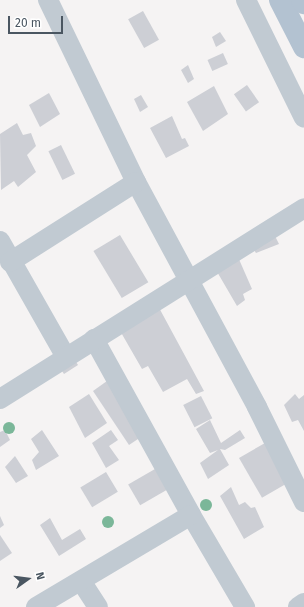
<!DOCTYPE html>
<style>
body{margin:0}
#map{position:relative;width:304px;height:607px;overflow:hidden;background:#f5f3f3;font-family:"Fira Sans",sans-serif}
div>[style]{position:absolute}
.building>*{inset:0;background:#cdcfd5;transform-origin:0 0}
.minor>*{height:20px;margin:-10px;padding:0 10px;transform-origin:10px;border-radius:10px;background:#c1cad2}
.primary>*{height:22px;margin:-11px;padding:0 11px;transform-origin:11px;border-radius:11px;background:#b3c2d1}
.trees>*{width:12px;height:12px;margin:-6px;border-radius:50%;background:#7bb799}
span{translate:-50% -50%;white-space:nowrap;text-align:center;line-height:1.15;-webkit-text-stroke:3.5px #fff;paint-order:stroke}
.north{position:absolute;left:8px;top:559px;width:40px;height:40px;-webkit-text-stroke:3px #fff;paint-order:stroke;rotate:76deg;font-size:11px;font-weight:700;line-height:16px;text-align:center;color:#4a5661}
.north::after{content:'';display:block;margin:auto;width:14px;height:18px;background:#4a5661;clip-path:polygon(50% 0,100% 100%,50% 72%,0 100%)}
.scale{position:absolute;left:8px;top:16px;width:55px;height:18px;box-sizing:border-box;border:2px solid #4a5661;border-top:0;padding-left:5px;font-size:12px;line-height:14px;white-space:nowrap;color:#4a5661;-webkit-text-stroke:3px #fff;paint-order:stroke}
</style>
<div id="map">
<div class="building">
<div style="left:143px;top:11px;width:33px;height:17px;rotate:61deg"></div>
<div style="clip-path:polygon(220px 32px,226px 41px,216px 47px,212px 37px)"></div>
<div style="left:223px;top:53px;width:12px;height:17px;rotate:66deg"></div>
<div style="clip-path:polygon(188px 65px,194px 79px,188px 83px,181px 70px)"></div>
<div style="left:247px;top:85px;width:21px;height:16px;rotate:55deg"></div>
<div style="clip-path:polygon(214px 86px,228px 114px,203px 131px,187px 102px)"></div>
<div style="clip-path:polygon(49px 93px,60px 114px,40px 127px,29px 105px)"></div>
<div style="clip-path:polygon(141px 95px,148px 107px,140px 112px,134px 99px)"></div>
<div style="clip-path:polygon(172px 116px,182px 139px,185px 138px,189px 146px,166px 158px,150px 128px)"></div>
<div style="clip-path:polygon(17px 123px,23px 135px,31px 133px,36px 146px,27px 155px,36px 172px,18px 187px,14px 181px,1px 190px,0 134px)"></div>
<div style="left:61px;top:145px;width:32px;height:14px;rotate:64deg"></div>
<div style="clip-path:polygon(274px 234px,279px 244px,256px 253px,252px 247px)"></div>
<div style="left:120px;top:235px;width:55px;height:31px;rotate:59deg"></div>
<div style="clip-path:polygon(238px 257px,252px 289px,243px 294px,245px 300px,237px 306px,216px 270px)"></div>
<div style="clip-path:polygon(157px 304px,204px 391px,196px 394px,187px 379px,163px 392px,148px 366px,142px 369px,119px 329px)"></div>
<div style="clip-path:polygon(73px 357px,78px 365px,64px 374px,60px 368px)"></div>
<div style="clip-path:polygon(107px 381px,141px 437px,129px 445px,93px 391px)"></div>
<div style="clip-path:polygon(89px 394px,107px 423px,85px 438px,69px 407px)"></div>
<div style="clip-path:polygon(295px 394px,299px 399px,304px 395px,304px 431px,298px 420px,292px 422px,284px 405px)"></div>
<div style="left:201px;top:396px;width:25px;height:20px;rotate:63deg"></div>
<div style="clip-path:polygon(210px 420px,221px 443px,240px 430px,245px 438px,225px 450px,220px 449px,229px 465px,208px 479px,200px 463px,218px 450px,210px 453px,196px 429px)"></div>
<div style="clip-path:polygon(5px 430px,10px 440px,0 447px,0 432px)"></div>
<div style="clip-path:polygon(42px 430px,59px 456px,36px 470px,32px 460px,39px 452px,31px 439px)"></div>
<div style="clip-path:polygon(111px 430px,118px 440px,109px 446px,119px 460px,106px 468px,92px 443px)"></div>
<div style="left:265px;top:443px;width:46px;height:30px;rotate:60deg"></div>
<div style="clip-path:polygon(15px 456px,28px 476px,16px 483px,5px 467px)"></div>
<div style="left:155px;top:469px;width:24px;height:31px;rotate:60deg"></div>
<div style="left:106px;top:472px;width:23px;height:30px;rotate:59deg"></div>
<div style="clip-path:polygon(231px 487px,239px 505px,245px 502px,251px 508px,255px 507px,264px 527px,244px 539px,220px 496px)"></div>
<div style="clip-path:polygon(0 516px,4px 525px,0 528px)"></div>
<div style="clip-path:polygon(50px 518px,62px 540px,80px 529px,86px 539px,59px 556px,40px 525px)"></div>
<div style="clip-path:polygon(0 535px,12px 553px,0 561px)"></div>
</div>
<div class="minor">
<div style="left:48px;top:0;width:202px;rotate:64.2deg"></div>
<div style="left:136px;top:182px;width:255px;rotate:61.7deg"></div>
<div style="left:257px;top:407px;width:106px;rotate:63.7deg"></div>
<div style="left:246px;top:0;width:131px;rotate:63.8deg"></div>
<div style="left:0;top:241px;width:133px;rotate:60.4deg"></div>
<div style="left:10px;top:262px;width:149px;rotate:-32.4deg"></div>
<div style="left:94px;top:339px;width:201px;rotate:61.1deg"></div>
<div style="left:191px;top:515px;width:107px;rotate:59.6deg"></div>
<div style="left:0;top:399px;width:359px;rotate:-32.1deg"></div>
<div style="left:81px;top:581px;width:31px;rotate:57deg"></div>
<div style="left:36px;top:607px;width:180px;rotate:-30.7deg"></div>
<div style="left:298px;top:607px;width:7px;rotate:-34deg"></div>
</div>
<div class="primary">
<div style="left:280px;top:0;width:53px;rotate:62.9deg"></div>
<div style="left:302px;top:0;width:4px;rotate:56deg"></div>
</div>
<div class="trees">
<div style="left:9px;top:428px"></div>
<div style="left:206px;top:505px"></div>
<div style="left:108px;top:522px"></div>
</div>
<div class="north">N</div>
<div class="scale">20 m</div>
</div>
